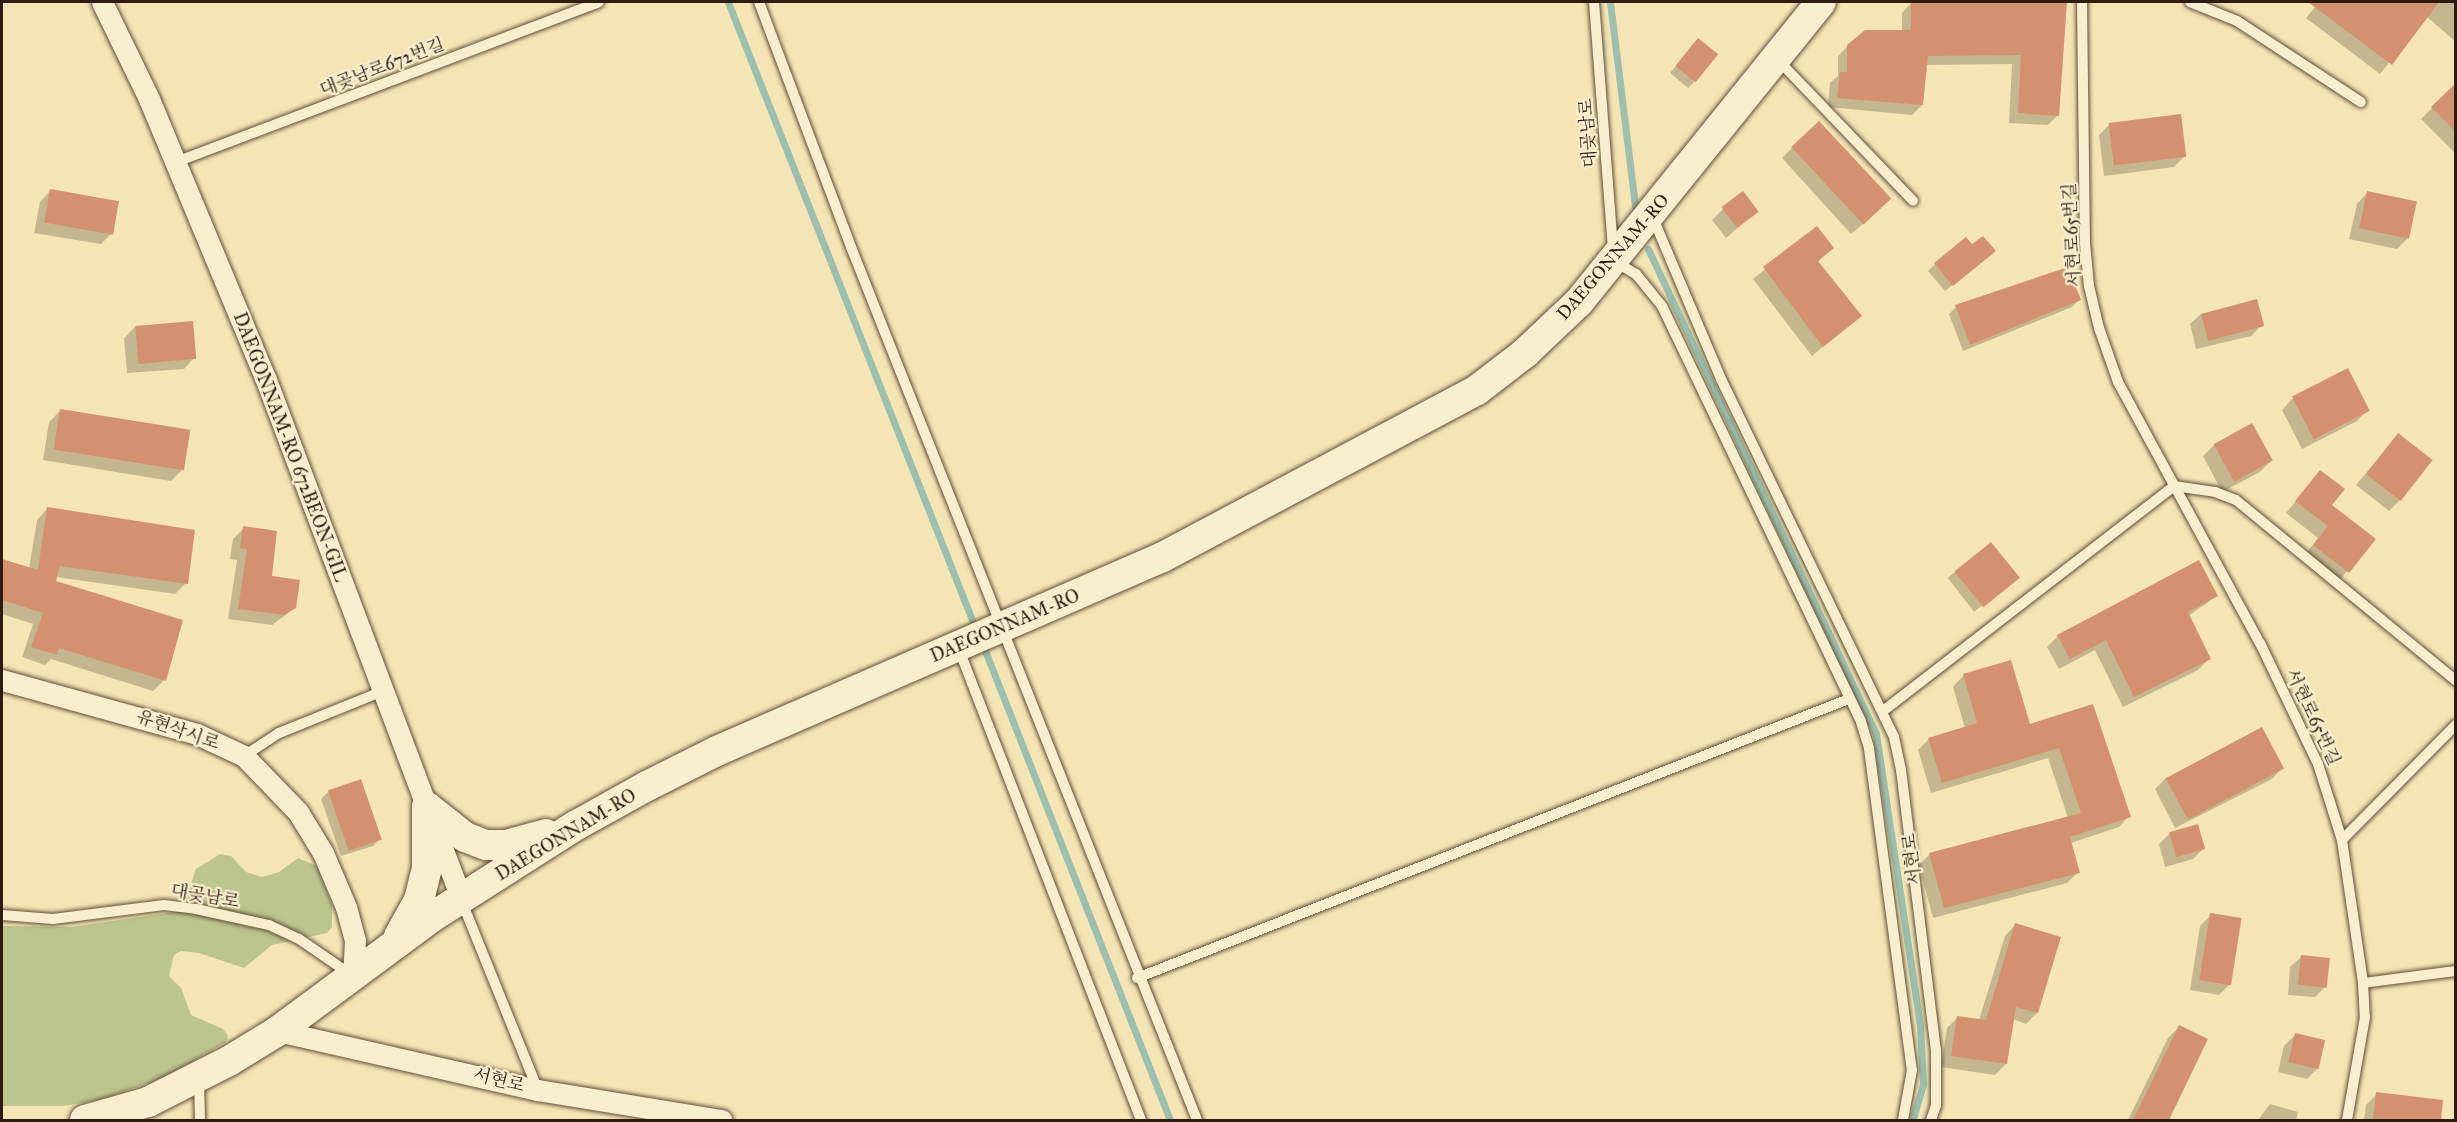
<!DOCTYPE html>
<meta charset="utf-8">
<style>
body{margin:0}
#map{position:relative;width:2457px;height:1122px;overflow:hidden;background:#f5e5b5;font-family:"IM FELL Great Primer","Noto Serif KR",serif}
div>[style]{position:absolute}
.green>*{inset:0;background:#bcc58d}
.shadow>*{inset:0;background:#0003;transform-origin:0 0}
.stream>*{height:7px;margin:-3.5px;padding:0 3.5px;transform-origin:3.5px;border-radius:3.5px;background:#9cbfae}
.building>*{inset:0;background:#d3916f;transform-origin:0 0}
.roads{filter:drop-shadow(0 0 2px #604e39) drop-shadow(0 0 2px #604e39)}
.lane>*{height:10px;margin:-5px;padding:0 5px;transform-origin:5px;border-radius:5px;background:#f8eecf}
.street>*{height:21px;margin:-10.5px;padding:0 10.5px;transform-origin:10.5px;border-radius:10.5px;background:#f8eecf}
.secondary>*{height:30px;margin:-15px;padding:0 15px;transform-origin:15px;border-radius:15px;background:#f8eecf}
span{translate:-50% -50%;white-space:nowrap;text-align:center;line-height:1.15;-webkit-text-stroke:4.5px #f8eecf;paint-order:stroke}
.street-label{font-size:18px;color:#2e1c10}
.frame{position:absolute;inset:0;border:3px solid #2e1c10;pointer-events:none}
</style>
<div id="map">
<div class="green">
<div style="clip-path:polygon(220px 854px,231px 856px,246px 872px,262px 877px,279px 872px,298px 858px,317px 866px,332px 905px,332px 927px,327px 933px,272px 945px,244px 968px,199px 953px,181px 951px,174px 955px,169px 976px,181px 988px,191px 1015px,223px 1029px,228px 1036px,226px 1042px,165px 1077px,106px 1098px,64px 1106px,2px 1106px,2px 926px,71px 927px,175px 912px,186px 898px,196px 869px)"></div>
</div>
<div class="shadow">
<div style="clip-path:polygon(2015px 2px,2064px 2px,2058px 115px,2048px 125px,2009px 123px,2012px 64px,1925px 65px,1922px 105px,1912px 115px,1828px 107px,1830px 83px,1838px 76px,1838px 56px,1848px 46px,1902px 32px,1902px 13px,1911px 3px)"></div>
<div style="clip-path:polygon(2319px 2px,2374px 2px,2389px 13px,2402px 2px,2456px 2px,2456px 42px,2426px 16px,2380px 74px,2306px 18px)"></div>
<div style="clip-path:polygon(1698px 40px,1695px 81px,1688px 88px,1670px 73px)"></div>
<div style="clip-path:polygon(2452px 88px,2456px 91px,2456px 154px,2421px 119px)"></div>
<div style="clip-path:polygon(2110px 124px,2185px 156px,2174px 167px,2104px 176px,2099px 135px)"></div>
<div style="clip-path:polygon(1792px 148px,1879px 210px,1851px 234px,1782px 158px)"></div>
<div style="clip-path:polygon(50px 191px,112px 233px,101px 244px,34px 233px,40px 202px)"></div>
<div style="clip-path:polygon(2367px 193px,2408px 238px,2397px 249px,2349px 239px,2357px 204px)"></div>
<div style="clip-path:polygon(1723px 209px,1757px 211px,1726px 238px,1712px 220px)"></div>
<div style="clip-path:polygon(1817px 228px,1832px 248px,1817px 262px,1860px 316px,1812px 356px,1753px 279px)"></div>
<div style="clip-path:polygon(1987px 258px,1945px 291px,1928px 271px,1935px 264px)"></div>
<div style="clip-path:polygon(2067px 269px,2079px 300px,2072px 307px,1963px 351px,1949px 314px,1956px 307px)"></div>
<div style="clip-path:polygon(2201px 314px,2262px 325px,2251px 336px,2196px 349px,2190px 324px)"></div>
<div style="clip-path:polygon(135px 327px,194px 358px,184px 369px,127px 373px,124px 338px)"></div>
<div style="clip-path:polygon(2348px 370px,2368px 410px,2357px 421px,2302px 449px,2282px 410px,2292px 399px)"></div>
<div style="clip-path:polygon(60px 411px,182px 470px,171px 481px,43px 460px,49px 422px)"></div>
<div style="clip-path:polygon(2252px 425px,2271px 461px,2260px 472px,2222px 492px,2203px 456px,2214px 445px)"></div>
<div style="clip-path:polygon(2398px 435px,2400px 500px,2389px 511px,2356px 485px)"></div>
<div style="clip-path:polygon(2320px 472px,2330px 506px,2374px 539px,2337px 583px,2303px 557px,2318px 538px,2286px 513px)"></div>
<div style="clip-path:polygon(47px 509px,186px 583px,175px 594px,56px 577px,55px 582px,164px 680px,153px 691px,51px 659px,45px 665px,22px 657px,33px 624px,2px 614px,2px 560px,29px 569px,37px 520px)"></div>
<div style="clip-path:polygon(244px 528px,270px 577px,295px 608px,272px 625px,228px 619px,237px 560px,230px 559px,233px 539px)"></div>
<div style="left:1991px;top:544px;width:43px;height:55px;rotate:52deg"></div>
<div style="clip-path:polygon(2217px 596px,2188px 616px,2209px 659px,2198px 670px,2123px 707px,2095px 650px,2059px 669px,2047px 647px,2058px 636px)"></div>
<div style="clip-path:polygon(2010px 662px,2029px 726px,2092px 706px,2129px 816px,2119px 827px,2071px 843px,2078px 872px,2067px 883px,1933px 918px,1919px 865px,1930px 854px,2068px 818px,2048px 758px,1931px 793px,1918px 750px,1929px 739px,1965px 728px,1953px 687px,1963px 676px)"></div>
<div style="clip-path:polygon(2282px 768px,2272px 779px,2175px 828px,2155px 789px,2166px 778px)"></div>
<div style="clip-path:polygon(328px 792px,380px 839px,373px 846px,341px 856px,321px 799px)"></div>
<div style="clip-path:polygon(2170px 833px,2204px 848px,2193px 859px,2165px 867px,2159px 844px)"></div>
<div style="clip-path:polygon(2211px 915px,2230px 984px,2219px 995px,2190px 990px,2200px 926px)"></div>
<div style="clip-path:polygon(2015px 925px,2037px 1013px,2026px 1024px,2013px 1019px,2006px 1064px,1995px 1075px,1941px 1067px,1947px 1028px,1958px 1017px,1979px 1020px,2005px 936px)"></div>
<div style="clip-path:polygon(2301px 957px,2326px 986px,2315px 997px,2288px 995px,2290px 967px)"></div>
<div style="clip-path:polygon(2179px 1027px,2206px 1040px,2167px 1120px,2128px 1120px,2168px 1038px)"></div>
<div style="clip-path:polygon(2295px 1035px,2318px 1068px,2307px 1079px,2278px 1072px,2284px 1046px)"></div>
<div style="clip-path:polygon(2377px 1094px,2441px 1102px,2439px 1120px,2364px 1120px,2366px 1105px)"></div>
<div style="clip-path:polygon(2270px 1104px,2298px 1112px,2296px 1120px,2258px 1120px)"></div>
</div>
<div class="stream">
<div style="left:728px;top:2px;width:675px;rotate:68.45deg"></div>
<div style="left:1610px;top:2px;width:206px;rotate:83deg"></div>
<div style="left:1648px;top:249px;width:536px;rotate:64.82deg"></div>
<div style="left:1876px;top:734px;width:295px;rotate:81.4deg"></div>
<div style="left:1920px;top:1026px;width:58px;rotate:87deg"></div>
<div style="left:1923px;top:1084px;width:37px;rotate:106deg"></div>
<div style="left:982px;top:643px;width:513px;rotate:68.49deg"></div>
</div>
<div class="building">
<div style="clip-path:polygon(1911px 2px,2067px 2px,2059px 116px,2018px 113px,2021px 55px,1928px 56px,1923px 105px,1837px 98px,1840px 72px,1847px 72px,1847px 45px,1865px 30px,1911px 30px)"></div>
<div style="clip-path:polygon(2308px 2px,2439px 2px,2392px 65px)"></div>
<div style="left:1698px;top:38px;width:26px;height:36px;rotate:39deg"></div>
<div style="clip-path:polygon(2456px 83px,2456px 132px,2431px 107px)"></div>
<div style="left:2181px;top:114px;width:43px;height:73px;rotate:83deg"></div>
<div style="left:1819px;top:121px;width:106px;height:38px;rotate:47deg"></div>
<div style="left:50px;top:189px;width:70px;height:34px;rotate:10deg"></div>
<div style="left:1743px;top:191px;width:26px;height:27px;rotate:53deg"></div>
<div style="left:2367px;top:191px;width:51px;height:38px;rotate:12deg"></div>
<div style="clip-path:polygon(1817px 226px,1834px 248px,1818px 261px,1862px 316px,1823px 347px,1763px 267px)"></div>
<div style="clip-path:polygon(1983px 236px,1996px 251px,1953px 286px,1934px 263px,1966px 237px,1972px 244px)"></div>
<div style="clip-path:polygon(2068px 267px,2081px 300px,1970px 345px,1955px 305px)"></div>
<div style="left:2257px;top:299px;width:28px;height:58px;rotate:75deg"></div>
<div style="left:193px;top:321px;width:38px;height:58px;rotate:85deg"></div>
<div style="left:2348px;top:368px;width:48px;height:63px;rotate:63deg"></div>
<div style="left:60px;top:409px;width:132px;height:41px;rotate:9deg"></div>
<div style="left:2252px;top:423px;width:43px;height:44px;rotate:61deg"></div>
<div style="left:2398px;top:433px;width:44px;height:52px;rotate:38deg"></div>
<div style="clip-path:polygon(2320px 470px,2345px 489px,2332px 505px,2376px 539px,2349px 573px,2313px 545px,2328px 526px,2295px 501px)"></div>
<div style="clip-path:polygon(47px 507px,195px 530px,188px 584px,60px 566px,56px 581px,183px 620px,166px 681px,59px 648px,57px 655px,31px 647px,43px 613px,2px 600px,2px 559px,38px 570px)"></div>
<div style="clip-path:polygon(243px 526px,277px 531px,272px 576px,300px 580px,296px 608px,284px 615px,238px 609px,247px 549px,240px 548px)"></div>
<div style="left:1991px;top:542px;width:46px;height:47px;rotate:51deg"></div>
<div style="clip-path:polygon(2199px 560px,2218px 596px,2188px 612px,2211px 659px,2134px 697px,2106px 640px,2070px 659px,2057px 635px)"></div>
<div style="clip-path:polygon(2011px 660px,2030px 724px,2093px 704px,2131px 817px,2070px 837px,2080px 873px,1944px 908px,1929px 853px,2081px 813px,2059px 748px,1942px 783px,1928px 738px,1977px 723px,1963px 674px)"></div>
<div style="left:2262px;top:727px;width:47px;height:109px;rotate:62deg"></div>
<div style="left:361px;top:779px;width:64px;height:35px;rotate:71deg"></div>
<div style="left:2198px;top:824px;width:26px;height:30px;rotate:74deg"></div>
<div style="left:2210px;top:913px;width:32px;height:68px;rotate:9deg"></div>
<div style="clip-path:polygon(2015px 923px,2061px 937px,2038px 1013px,2016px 1007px,2007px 1064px,1951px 1056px,1957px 1016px,1986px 1020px)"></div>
<div style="left:2301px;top:955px;width:29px;height:30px;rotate:6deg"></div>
<div style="clip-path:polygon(2179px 1025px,2208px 1039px,2169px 1120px,2133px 1120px)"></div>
<div style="left:2295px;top:1033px;width:31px;height:30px;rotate:13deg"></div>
<div style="clip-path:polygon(2376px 1092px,2443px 1100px,2441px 1120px,2373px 1120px)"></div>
</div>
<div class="roads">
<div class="lane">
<div style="left:759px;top:2px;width:262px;rotate:69.4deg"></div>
<div style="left:851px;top:247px;width:939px;rotate:68.38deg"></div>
<div style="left:1594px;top:2px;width:260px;rotate:85.6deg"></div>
<div style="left:1614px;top:261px;width:26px;rotate:31deg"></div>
<div style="left:1636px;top:274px;width:41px;rotate:50.9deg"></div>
<div style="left:1662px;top:306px;width:461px;rotate:64.4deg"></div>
<div style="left:1861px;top:722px;width:28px;rotate:73deg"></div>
<div style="left:1869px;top:749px;width:324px;rotate:82.4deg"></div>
<div style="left:1912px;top:1070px;width:51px;rotate:100.2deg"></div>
<div style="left:2082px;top:2px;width:241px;rotate:89.3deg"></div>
<div style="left:2085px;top:243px;width:43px;rotate:84.7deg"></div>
<div style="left:2089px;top:286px;width:43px;rotate:76.6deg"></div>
<div style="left:2099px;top:328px;width:57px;rotate:70.6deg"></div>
<div style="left:2118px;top:382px;width:297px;rotate:61.5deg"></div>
<div style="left:2260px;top:643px;width:134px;rotate:64.4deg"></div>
<div style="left:2318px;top:764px;width:80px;rotate:72.5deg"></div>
<div style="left:2342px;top:840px;width:145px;rotate:81.6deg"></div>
<div style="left:2363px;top:983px;width:34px;rotate:87deg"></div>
<div style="left:2365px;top:1017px;width:105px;rotate:99.9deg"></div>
<div style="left:2190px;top:2px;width:51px;rotate:22deg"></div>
<div style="left:2237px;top:21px;width:148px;rotate:33.2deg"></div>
<div style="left:1778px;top:60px;width:195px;rotate:46.2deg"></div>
<div style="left:176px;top:162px;width:452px;rotate:-20.7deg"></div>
<div style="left:1653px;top:218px;width:175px;rotate:67.1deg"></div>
<div style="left:1721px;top:379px;width:398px;rotate:64.2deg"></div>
<div style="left:1894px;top:737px;width:34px;rotate:78deg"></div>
<div style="left:1901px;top:770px;width:282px;rotate:82.9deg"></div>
<div style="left:1936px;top:1050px;width:55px;rotate:90deg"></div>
<div style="left:1936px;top:1105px;width:16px;rotate:108deg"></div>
<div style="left:958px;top:647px;width:507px;rotate:68.85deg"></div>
<div style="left:1883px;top:711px;width:368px;rotate:-37.7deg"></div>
<div style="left:2174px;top:486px;width:41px;rotate:8.3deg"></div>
<div style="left:2215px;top:492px;width:22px;rotate:21deg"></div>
<div style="left:2236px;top:500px;width:285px;rotate:39.4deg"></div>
<div style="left:244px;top:756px;width:42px;rotate:-33.3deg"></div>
<div style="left:279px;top:733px;width:112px;rotate:-22deg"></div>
<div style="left:2342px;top:840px;width:162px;rotate:-45.3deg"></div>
<div style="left:462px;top:902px;width:203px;rotate:68deg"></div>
<div style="left:2px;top:915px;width:51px;rotate:4.5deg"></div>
<div style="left:53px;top:919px;width:112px;rotate:-7.2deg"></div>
<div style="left:164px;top:905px;width:32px;rotate:7deg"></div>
<div style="left:196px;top:909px;width:75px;rotate:12.4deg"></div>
<div style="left:269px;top:925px;width:33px;rotate:25deg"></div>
<div style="left:299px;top:939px;width:62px;rotate:34.5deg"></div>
<div style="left:1137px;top:978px;width:765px;rotate:-21.4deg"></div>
<div style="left:2363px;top:983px;width:94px;rotate:-7.4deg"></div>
<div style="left:199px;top:1079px;width:41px;rotate:88.6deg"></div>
</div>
<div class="street">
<div style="left:102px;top:2px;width:108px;rotate:64.1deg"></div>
<div style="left:149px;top:99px;width:301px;rotate:67.4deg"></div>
<div style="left:265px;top:377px;width:557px;rotate:69.38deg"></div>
<div style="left:2px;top:680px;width:202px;rotate:15.5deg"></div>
<div style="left:197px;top:734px;width:52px;rotate:25.1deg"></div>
<div style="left:244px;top:756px;width:78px;rotate:46deg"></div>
<div style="left:298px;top:812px;width:48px;rotate:58.6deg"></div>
<div style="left:323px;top:853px;width:59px;rotate:66.9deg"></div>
<div style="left:346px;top:907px;width:34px;rotate:75deg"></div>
<div style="left:355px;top:940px;width:36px;rotate:93deg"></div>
<div style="left:278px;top:1031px;width:267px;rotate:12.8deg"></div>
<div style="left:538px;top:1090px;width:186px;rotate:9.3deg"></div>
</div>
<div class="secondary">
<div style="left:427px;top:807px;width:48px;rotate:38.3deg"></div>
<div style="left:465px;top:837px;width:22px;rotate:21deg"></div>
<div style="left:486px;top:845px;width:20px"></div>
<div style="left:506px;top:845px;width:41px;rotate:-15.4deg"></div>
<div style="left:399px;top:936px;width:41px;rotate:-60.9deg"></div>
<div style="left:419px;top:900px;width:34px;rotate:-76deg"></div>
<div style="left:427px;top:867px;width:60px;rotate:-90deg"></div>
<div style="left:85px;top:1120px;width:66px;rotate:-15.9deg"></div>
<div style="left:148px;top:1102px;width:91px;rotate:-26.8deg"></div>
<div style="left:229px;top:1061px;width:57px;rotate:-31.5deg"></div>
<div style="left:278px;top:1031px;width:192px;rotate:-36.5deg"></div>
<div style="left:432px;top:917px;width:169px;rotate:-32.5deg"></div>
<div style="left:575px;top:826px;width:82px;rotate:-29.1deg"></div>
<div style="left:647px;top:786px;width:80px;rotate:-26.6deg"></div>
<div style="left:719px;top:750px;width:482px;rotate:-23.5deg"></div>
<div style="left:1161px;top:558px;width:358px;rotate:-28deg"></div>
<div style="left:1477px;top:390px;width:61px;rotate:-37.6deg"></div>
<div style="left:1525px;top:353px;width:74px;rotate:-43.4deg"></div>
<div style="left:1579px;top:302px;width:385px;rotate:-51.1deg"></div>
</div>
</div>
<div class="street-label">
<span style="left:382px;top:67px;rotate:-21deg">대곶남로672번길</span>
<span style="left:1588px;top:133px;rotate:-94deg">대곶남로</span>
<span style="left:2072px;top:235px;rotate:-93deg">서현로65번길</span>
<span style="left:1613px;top:257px;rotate:-49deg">DAEGONNAM-RO</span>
<span style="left:290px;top:447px;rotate:69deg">DAEGONNAM-RO 672BEON-GIL</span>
<span style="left:1005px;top:626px;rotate:-23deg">DAEGONNAM-RO</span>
<span style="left:2313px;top:717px;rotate:65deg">서현로65번길</span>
<span style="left:178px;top:730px;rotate:19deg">유현삭시로</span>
<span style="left:566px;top:835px;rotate:-31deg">DAEGONNAM-RO</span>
<span style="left:1912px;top:859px;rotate:-97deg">서현로</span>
<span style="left:205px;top:896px;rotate:10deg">대곶남로</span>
<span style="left:499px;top:1080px;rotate:14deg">서현로</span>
</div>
<div class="frame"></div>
</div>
